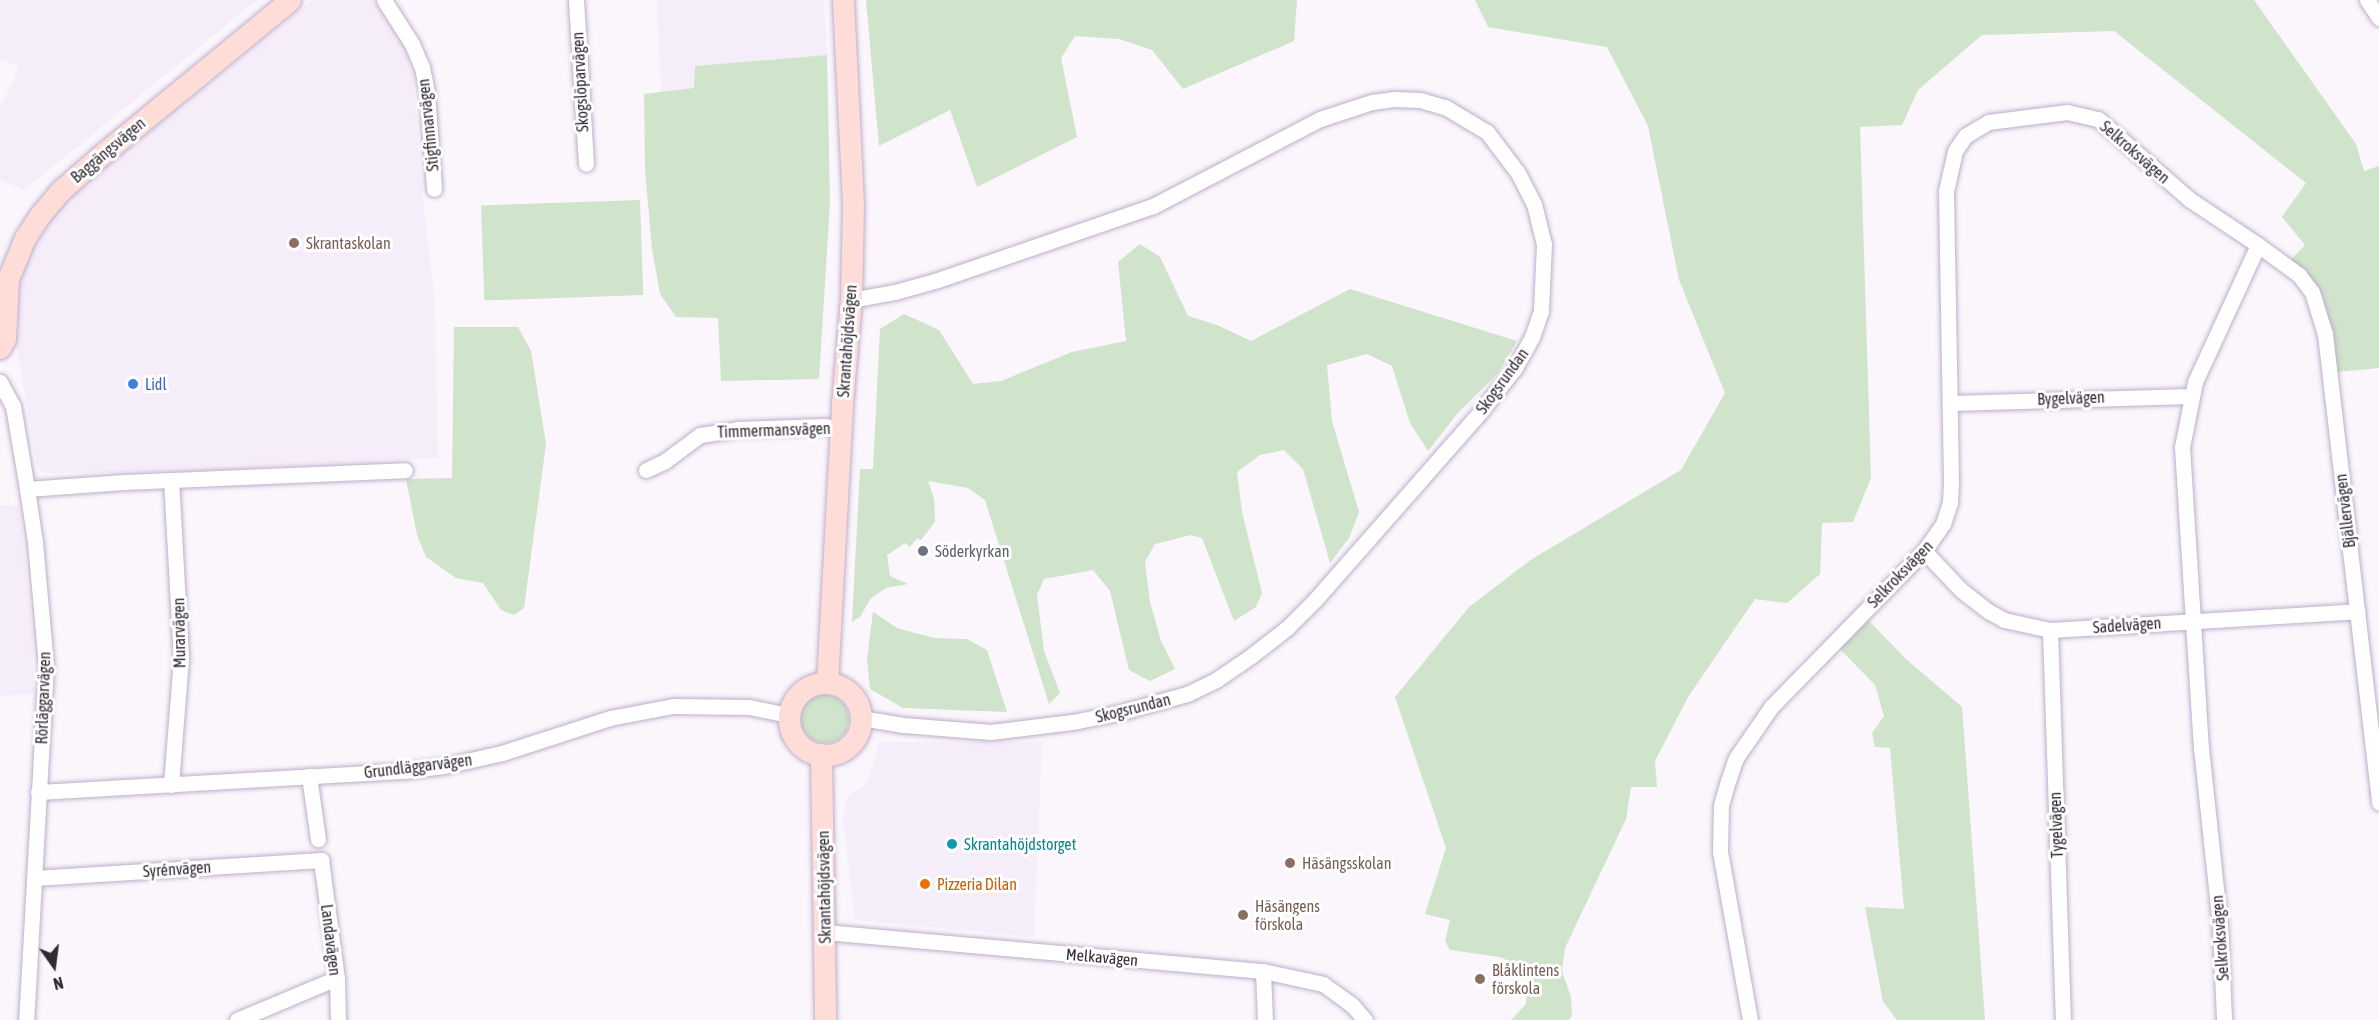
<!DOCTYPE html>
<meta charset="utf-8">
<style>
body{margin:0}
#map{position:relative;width:2379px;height:1020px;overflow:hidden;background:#faf6fc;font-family:"Asap Condensed",sans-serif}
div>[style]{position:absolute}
.built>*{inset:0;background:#f6edfb}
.green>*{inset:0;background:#d0e3cb;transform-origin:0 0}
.round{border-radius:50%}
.roads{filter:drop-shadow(0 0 2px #bfadc9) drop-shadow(0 0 2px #bfadc9)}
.street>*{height:15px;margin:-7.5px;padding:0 7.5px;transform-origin:7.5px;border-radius:7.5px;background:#fff}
.secondary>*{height:21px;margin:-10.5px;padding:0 10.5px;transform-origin:10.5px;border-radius:10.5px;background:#fedcd7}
.secondary>.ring{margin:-10.5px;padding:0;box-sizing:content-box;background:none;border:21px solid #fedcd7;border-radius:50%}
.dots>*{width:16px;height:16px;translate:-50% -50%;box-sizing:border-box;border:3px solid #fff;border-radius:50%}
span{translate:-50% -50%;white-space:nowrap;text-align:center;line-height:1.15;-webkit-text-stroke:6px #fff;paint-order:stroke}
.street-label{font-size:16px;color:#302934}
.education-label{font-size:16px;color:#785e54}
.left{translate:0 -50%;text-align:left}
.shop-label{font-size:16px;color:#366cbe}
.worship-label{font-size:16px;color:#5b616d}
.culture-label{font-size:16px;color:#0d838f}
.food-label{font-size:16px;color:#c56008}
.north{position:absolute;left:24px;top:936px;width:60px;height:60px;-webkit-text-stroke:4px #fff;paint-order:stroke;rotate:166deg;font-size:16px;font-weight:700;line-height:24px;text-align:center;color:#302934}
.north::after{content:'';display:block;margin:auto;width:21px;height:27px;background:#302934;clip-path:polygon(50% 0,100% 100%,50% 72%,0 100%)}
</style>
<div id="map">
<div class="built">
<div style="clip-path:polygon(0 0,257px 0,24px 190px,0 180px,0 108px,20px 66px,0 60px)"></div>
<div style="clip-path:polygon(313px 0,373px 0,404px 47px,413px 75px,421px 182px,435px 304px,438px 458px,186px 471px,44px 473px,37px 467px,17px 347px,18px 306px,24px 264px,44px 226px,63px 201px)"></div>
<div style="clip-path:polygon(657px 0,824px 0,827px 55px,695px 66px,694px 88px,661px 92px)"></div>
<div style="clip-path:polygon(19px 505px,32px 626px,34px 694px,0 696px,0 506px)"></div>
<div style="clip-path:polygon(880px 742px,1042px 742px,1034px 937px,855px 920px,843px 820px,847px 798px,863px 786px,869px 777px)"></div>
</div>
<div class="green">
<div style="clip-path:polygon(866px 0,1297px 0,1294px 41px,1183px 89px,1152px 50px,1119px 39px,1075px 36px,1061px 58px,1077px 137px,977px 187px,950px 110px,879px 146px)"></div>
<div style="clip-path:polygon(1475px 0,2254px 0,2356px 144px,2364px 171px,2379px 166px,2379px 368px,2336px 372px,2322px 294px,2291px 260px,2305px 245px,2282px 217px,2306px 183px,2114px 31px,1982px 35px,1918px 90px,1902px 125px,1860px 127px,1871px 478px,1853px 522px,1822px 523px,1820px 574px,1787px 603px,1755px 599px,1688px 697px,1655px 761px,1657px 787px,1631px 787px,1626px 819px,1565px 948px,1562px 971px,1571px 997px,1572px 1016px,1569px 1020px,1511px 1020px,1526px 1004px,1528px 969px,1500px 957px,1450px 950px,1445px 941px,1450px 920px,1425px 914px,1446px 848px,1395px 697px,1469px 607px,1532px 559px,1681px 470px,1725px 393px,1679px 280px,1648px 126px,1607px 47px,1488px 27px)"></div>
<div style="clip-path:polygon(827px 55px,830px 202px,819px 379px,721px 381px,718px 318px,676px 317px,660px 294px,652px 249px,645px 170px,644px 94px,694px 88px,695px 66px)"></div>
<div style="left:640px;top:200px;width:95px;height:159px;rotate:88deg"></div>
<div style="clip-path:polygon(1140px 244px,1160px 257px,1188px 316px,1217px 325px,1251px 341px,1350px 289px,1517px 341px,1498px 373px,1458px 413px,1428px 451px,1410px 423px,1392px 366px,1367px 354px,1327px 365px,1332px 421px,1359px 512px,1349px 538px,1330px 563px,1303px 469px,1284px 450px,1260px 455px,1237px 472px,1242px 512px,1262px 593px,1256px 607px,1234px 621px,1202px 538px,1191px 535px,1155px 544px,1145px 562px,1150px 602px,1161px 641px,1175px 669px,1150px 681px,1129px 670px,1110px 591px,1093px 570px,1044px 579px,1037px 595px,1044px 651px,1060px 693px,1049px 704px,985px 500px,968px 488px,928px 481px,934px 499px,935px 522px,921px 540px,917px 538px,910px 547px,905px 543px,887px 555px,890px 576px,908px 584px,886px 588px,871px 598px,860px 617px,852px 622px,860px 469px,873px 469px,880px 329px,904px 314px,939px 330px,973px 384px,1001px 381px,1072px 352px,1126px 341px,1118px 262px)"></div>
<div style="clip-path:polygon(454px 327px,518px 327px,531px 351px,546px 444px,524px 608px,514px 615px,501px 610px,483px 583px,456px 578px,426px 557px,417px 535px,406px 479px,452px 478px)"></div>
<div style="clip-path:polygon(873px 612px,897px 628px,934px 638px,967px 639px,987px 650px,1007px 712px,903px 708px,870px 689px,867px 659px)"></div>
<div style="clip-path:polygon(1868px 620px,1907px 660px,1962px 707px,1985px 1020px,1897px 1020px,1883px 1002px,1865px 907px,1904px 909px,1890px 748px,1875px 747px,1872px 733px,1884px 716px,1875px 685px,1840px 649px)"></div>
<div class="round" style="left:801px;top:695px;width:48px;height:48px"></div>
</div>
<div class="roads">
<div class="street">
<div style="left:384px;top:0;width:52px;rotate:57.5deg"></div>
<div style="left:412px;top:44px;width:25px;rotate:67deg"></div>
<div style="left:422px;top:67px;width:26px;rotate:79deg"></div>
<div style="left:427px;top:93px;width:96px;rotate:85.8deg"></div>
<div style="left:576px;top:0;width:164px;rotate:86.5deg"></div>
<div style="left:2367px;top:0;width:22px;rotate:56deg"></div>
<div style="left:2258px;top:245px;width:51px;rotate:36.2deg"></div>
<div style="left:2299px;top:275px;width:21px;rotate:53deg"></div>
<div style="left:2312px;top:292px;width:44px;rotate:72.8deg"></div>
<div style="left:2325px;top:334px;width:472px;rotate:83.4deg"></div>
<div style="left:851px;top:300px;width:45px;rotate:-10.3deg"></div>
<div style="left:895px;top:292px;width:45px;rotate:-15.6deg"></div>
<div style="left:938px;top:280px;width:227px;rotate:-19deg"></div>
<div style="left:1153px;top:206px;width:188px;rotate:-27.5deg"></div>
<div style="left:1320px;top:119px;width:55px;rotate:-18.1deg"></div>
<div style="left:1372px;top:102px;width:21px;rotate:-8deg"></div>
<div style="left:1393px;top:99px;width:27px;rotate:2deg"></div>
<div style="left:1420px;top:100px;width:26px;rotate:16deg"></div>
<div style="left:1445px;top:107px;width:49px;rotate:30.8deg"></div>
<div style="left:1487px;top:132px;width:51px;rotate:52.9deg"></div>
<div style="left:1518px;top:173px;width:35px;rotate:63deg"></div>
<div style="left:1534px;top:204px;width:41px;rotate:76deg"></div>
<div style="left:1544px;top:244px;width:67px;rotate:92.6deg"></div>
<div style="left:1541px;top:311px;width:28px;rotate:109deg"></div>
<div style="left:1532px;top:337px;width:37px;rotate:119deg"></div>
<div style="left:1514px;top:369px;width:52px;rotate:128deg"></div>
<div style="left:1482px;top:410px;width:253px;rotate:131.3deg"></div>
<div style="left:1315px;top:600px;width:40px;rotate:135deg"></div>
<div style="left:1287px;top:628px;width:46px;rotate:142.1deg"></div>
<div style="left:1251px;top:656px;width:42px;rotate:145.6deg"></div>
<div style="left:1216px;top:680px;width:32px;rotate:154deg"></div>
<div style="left:1187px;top:694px;width:72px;rotate:164.6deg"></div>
<div style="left:1118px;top:713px;width:47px;rotate:168.9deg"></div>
<div style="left:1072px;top:722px;width:82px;rotate:173deg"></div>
<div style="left:991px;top:732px;width:88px;rotate:-175.5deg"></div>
<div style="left:903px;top:725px;width:43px;rotate:-170.5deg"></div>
<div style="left:0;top:382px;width:27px;rotate:62deg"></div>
<div style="left:13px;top:406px;width:84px;rotate:80.4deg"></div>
<div style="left:27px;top:489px;width:54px;rotate:81.4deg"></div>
<div style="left:35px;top:542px;width:124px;rotate:84.9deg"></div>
<div style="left:46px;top:666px;width:355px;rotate:93.2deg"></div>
<div style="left:1951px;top:403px;width:240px;rotate:-1.7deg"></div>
<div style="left:646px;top:470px;width:21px;rotate:-25deg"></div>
<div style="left:665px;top:461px;width:44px;rotate:-36.6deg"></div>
<div style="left:700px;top:435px;width:38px;rotate:-9deg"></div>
<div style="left:738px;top:429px;width:86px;rotate:-2deg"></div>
<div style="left:824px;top:426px;width:17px;rotate:7deg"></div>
<div style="left:27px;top:489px;width:97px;rotate:-4.1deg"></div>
<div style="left:124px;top:482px;width:281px;rotate:-2.4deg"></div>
<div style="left:1924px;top:551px;width:54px;rotate:46.5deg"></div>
<div style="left:1961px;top:590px;width:34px;rotate:38deg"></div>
<div style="left:1988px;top:611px;width:18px;rotate:29deg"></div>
<div style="left:2004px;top:620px;width:47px;rotate:12.3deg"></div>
<div style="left:2050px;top:630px;width:308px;rotate:-3.5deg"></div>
<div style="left:2050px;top:630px;width:390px;rotate:88.1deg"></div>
<div style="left:309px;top:776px;width:64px;rotate:81.9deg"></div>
<div style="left:171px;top:785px;width:127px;rotate:-85.5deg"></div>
<div style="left:181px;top:658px;width:178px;rotate:-93.2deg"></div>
<div style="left:38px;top:792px;width:367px;rotate:-3.3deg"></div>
<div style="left:404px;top:771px;width:40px;rotate:-7.1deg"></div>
<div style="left:444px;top:766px;width:59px;rotate:-12.6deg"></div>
<div style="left:502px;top:753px;width:114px;rotate:-18deg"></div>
<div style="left:610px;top:718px;width:64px;rotate:-10.8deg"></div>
<div style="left:673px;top:706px;width:76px;rotate:0.8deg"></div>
<div style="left:749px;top:707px;width:41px;rotate:11.3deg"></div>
<div style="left:34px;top:878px;width:288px;rotate:-3.6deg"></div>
<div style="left:321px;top:860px;width:119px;rotate:82.3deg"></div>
<div style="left:337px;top:978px;width:42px;rotate:88.6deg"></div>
<div style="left:825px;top:932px;width:440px;rotate:5.1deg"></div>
<div style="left:1263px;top:971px;width:61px;rotate:12.2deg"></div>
<div style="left:1323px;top:984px;width:36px;rotate:36deg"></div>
<div style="left:1352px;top:1005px;width:20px;rotate:49deg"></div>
<div style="left:1263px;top:971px;width:49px;rotate:87.7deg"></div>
<div style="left:237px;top:1020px;width:108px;rotate:-22.8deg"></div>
<div style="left:1750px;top:1020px;width:172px;rotate:-100.1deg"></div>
<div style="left:1720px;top:851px;width:46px;rotate:-88.8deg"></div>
<div style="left:1721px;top:805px;width:25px;rotate:-74deg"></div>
<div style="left:1728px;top:781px;width:24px;rotate:-71deg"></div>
<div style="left:1736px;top:758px;width:62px;rotate:-55.5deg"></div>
<div style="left:1771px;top:707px;width:219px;rotate:-45.6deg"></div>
<div style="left:1924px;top:551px;width:33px;rotate:-55deg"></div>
<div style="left:1943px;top:524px;width:23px;rotate:-72deg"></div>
<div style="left:1950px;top:502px;width:22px;rotate:-87deg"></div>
<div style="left:1951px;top:480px;width:289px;rotate:-91deg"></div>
<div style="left:1946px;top:191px;width:41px;rotate:-77.3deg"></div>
<div style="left:1955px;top:151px;width:18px;rotate:-56deg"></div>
<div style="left:1965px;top:136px;width:27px;rotate:-31deg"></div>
<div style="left:1988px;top:122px;width:80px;rotate:-7.2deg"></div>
<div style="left:2067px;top:112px;width:32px;rotate:13deg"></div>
<div style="left:2098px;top:119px;width:121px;rotate:41.3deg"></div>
<div style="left:2189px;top:199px;width:83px;rotate:33.7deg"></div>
<div style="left:2258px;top:245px;width:151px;rotate:114.7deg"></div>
<div style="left:2195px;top:382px;width:66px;rotate:101.3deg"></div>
<div style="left:2182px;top:447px;width:302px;rotate:86.4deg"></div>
<div style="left:2201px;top:748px;width:180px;rotate:83.9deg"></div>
<div style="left:2220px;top:927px;width:93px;rotate:87.5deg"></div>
</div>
<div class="secondary">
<div style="left:0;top:348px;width:10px;rotate:-61deg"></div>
<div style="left:5px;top:339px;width:60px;rotate:-87.1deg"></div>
<div style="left:8px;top:279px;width:44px;rotate:-67.5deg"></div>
<div style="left:25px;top:238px;width:27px;rotate:-57deg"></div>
<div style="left:40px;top:215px;width:31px;rotate:-50deg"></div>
<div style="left:60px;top:191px;width:52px;rotate:-41.1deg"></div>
<div style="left:99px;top:157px;width:247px;rotate:-39.4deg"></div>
<div class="ring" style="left:789px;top:683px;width:51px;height:51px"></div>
<div style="left:827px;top:683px;width:279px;rotate:-86.9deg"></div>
<div style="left:842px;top:404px;width:104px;rotate:-85.1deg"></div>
<div style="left:851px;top:300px;width:96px;rotate:-88.8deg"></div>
<div style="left:853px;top:204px;width:204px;rotate:-92.8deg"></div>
<div style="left:821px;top:754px;width:266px;rotate:89.1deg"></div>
</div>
</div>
<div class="dots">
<div style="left:294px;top:243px;background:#8d6e63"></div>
<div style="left:133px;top:384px;background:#3f7fe0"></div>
<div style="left:923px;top:551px;background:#6b7280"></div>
<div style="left:952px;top:844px;background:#0f9aa8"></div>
<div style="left:1290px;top:863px;background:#8d6e63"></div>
<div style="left:925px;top:884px;background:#e8710a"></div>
<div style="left:1243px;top:915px;background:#8d6e63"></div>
<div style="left:1480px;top:979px;background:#8d6e63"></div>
</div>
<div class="street-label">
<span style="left:580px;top:82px;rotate:-93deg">Skogslöparvägen</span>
<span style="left:428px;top:125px;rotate:-96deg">Stigfinnarvägen</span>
<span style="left:108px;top:150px;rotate:-40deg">Baggängsvägen</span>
<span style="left:2135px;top:152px;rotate:41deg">Selkroksvägen</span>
<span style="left:847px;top:341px;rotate:-86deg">Skrantahöjdsvägen</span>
<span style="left:1502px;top:381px;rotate:-54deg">Skogsrundan</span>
<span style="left:2071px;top:398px;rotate:-2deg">Bygelvägen</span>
<span style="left:774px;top:430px;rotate:-2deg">Timmermansvägen</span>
<span style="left:2345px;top:511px;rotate:-97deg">Bjällervägen</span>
<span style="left:1900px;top:574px;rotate:-46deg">Selkroksvägen</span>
<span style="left:2127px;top:625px;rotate:-4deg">Sadelvägen</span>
<span style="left:179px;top:633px;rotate:-91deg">Murarvägen</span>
<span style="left:43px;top:698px;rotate:-88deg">Rörläggarvägen</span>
<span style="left:1133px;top:708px;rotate:-14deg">Skogsrundan</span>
<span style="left:418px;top:766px;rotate:-7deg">Grundläggarvägen</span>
<span style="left:2056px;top:825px;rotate:-92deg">Tygelvägen</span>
<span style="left:177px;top:869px;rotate:-4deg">Syrénvägen</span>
<span style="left:824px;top:887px;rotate:-91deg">Skrantahöjdsvägen</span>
<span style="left:2220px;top:938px;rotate:-94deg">Selkroksvägen</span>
<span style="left:331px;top:940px;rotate:83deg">Landavägen</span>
<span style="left:1102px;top:957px;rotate:5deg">Melkavägen</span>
</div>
<div class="education-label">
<span class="left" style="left:306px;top:243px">Skrantaskolan</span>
<span class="left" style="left:1302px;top:863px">Häsängsskolan</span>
<span class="left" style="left:1255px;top:915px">Häsängens<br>förskola</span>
<span class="left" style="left:1492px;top:979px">Blåklintens<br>förskola</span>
</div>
<div class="shop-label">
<span class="left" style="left:145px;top:384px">Lidl</span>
</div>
<div class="worship-label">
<span class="left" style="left:935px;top:551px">Söderkyrkan</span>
</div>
<div class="culture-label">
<span class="left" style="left:964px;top:844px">Skrantahöjdstorget</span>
</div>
<div class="food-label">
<span class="left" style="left:937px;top:884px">Pizzeria Dilan</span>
</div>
<div class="north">N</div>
</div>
